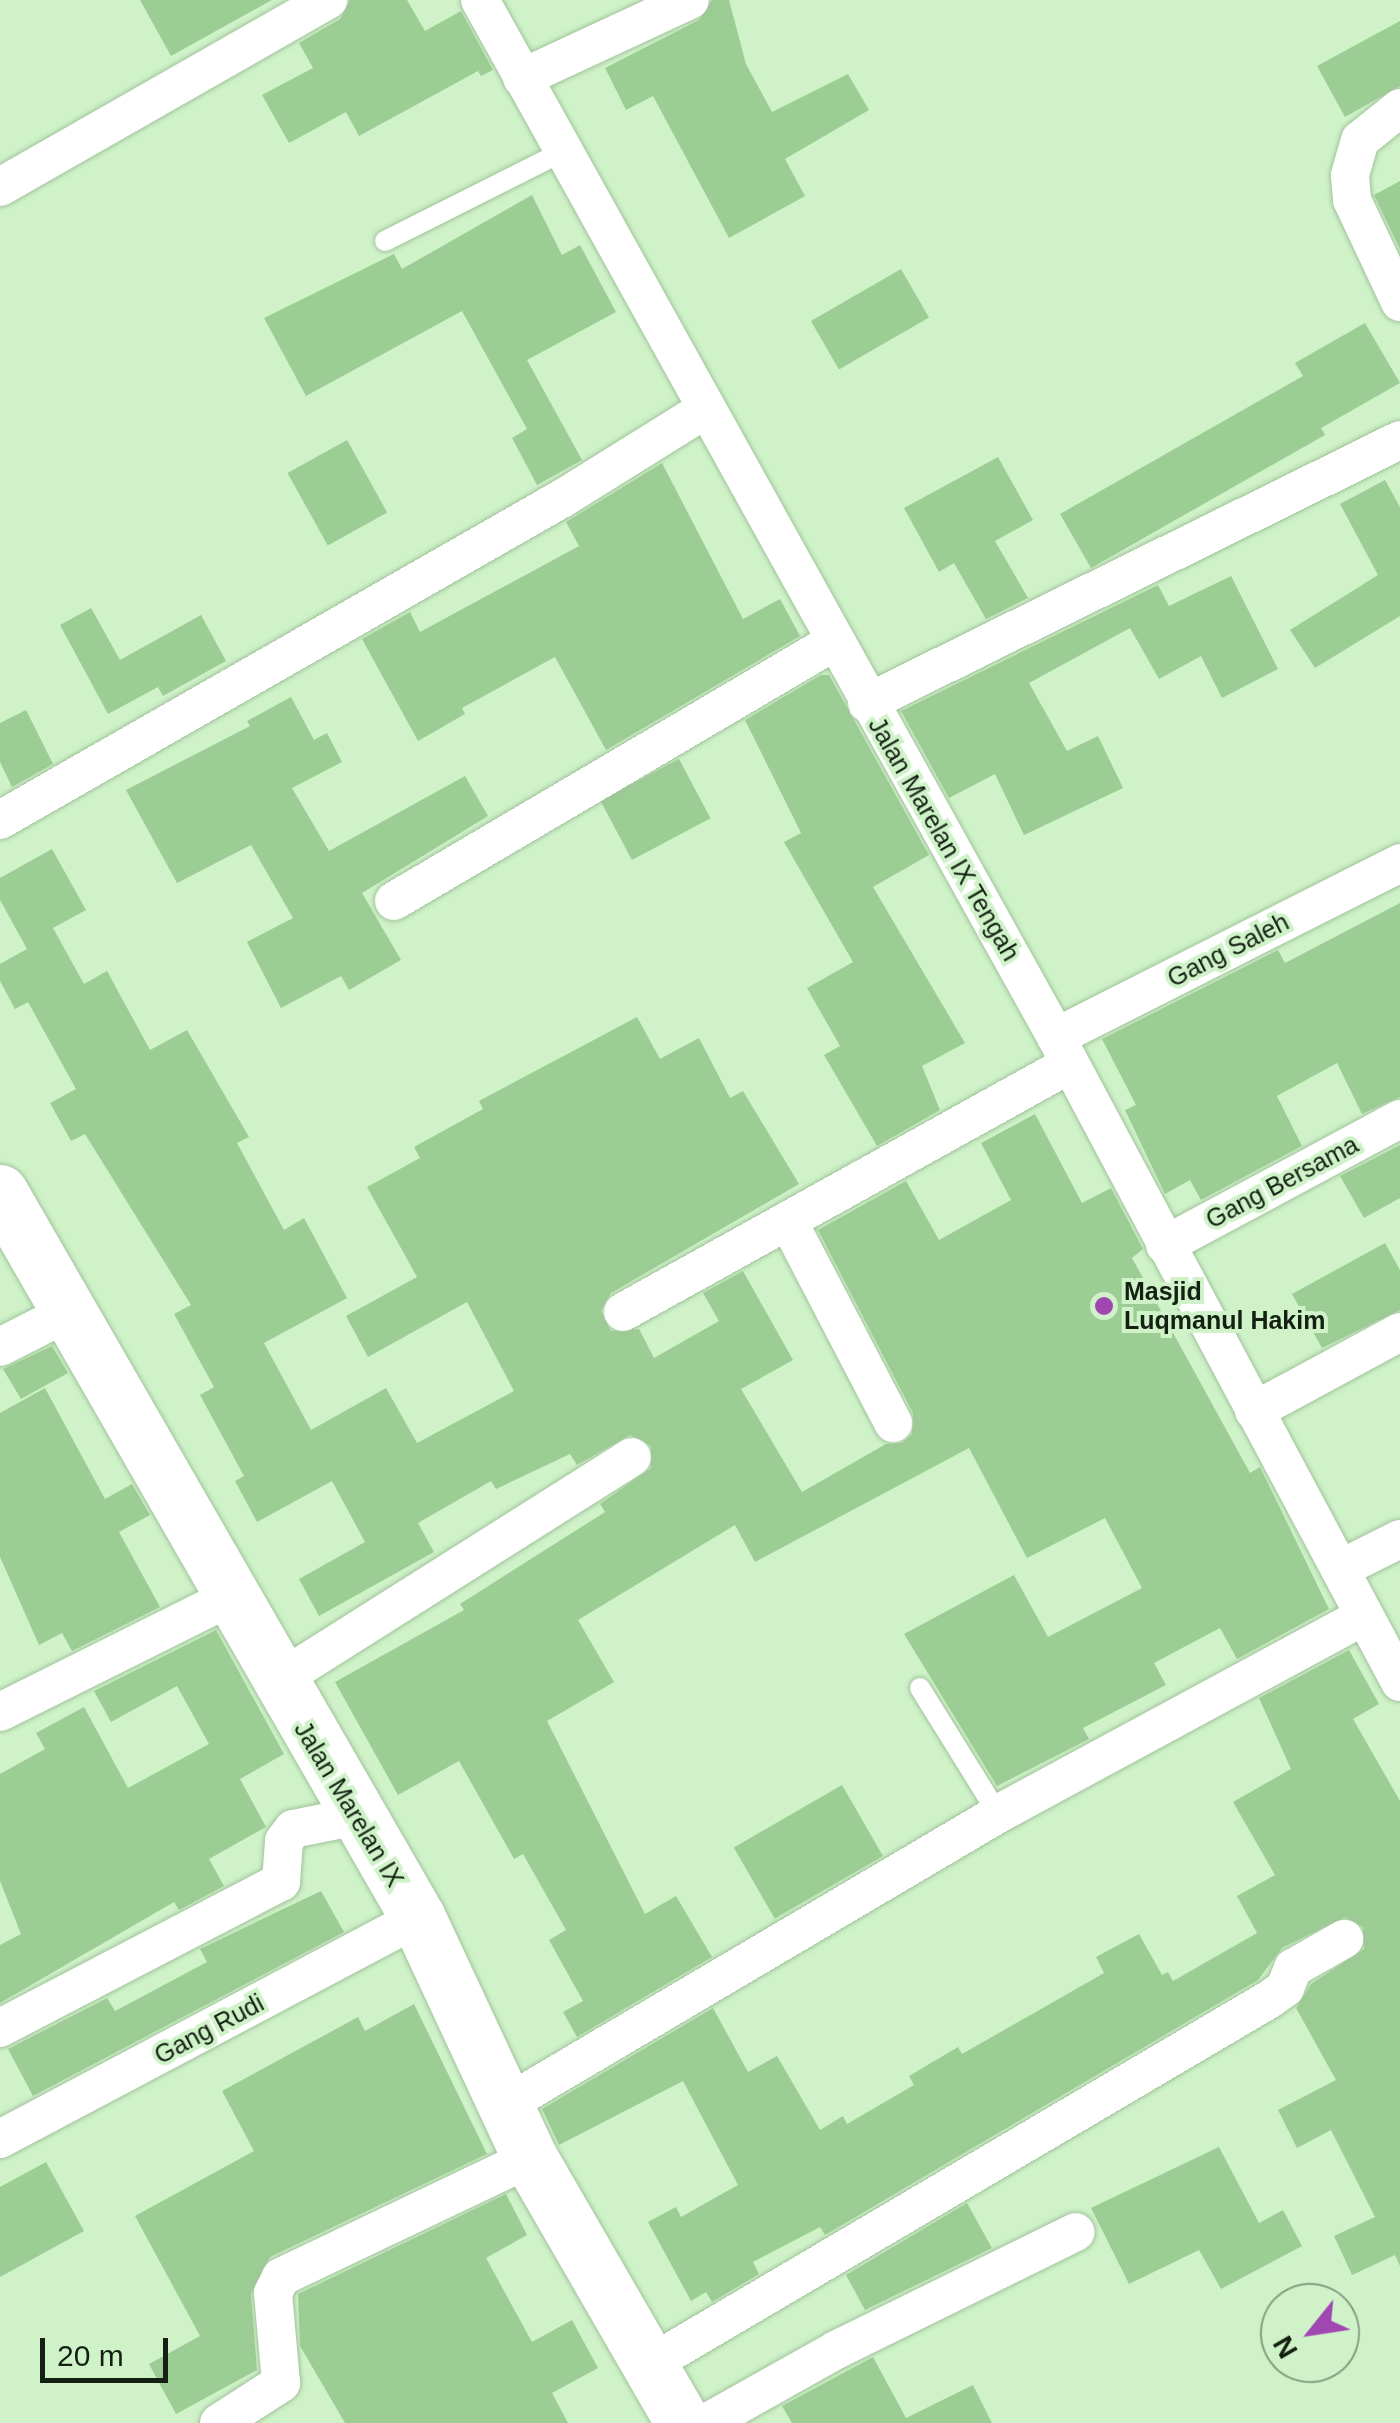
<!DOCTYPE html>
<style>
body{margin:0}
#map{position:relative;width:1400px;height:2423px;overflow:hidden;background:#cff2c9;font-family:Arial,sans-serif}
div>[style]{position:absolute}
.building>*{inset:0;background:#9ccd94;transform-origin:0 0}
.roads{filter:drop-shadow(0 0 2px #a1c39b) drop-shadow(0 0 2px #a1c39b)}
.service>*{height:20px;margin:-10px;padding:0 10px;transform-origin:10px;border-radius:10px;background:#fff}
.minor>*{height:38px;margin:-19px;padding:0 19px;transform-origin:19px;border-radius:19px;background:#fff}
.secondary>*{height:55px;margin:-27.5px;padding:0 27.5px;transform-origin:27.5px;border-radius:27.5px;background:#fff}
.dots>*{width:28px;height:28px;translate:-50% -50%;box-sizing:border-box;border:5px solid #cff2c9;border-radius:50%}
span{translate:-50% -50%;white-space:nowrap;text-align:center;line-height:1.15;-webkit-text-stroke:8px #cff2c9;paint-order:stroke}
.street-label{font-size:25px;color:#142112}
.poi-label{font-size:25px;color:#142112;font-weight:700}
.left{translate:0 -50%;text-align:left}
.north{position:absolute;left:1260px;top:2283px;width:100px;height:100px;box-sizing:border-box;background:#cff2c9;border:2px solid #849e80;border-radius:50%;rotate:240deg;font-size:28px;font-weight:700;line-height:40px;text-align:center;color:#142112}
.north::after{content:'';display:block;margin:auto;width:35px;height:45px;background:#a147b2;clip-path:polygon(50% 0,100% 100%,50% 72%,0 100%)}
.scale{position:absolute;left:40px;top:2338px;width:128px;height:45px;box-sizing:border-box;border:5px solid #142112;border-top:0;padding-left:12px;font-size:30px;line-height:35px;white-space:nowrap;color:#142112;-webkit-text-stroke:8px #cff2c9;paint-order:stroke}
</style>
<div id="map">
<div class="building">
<div style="clip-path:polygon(140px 0,272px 0,171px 56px)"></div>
<div style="clip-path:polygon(350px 0,407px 0,425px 31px,461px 11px,493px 70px,481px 76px,478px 71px,359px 136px,346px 112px,289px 143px,262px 95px,313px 68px,299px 43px,340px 19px)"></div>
<div style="clip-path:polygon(712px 0,729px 0,746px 64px,772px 112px,848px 74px,869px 110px,785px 159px,805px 196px,729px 238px,653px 96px,626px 110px,605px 68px,699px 20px)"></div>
<div style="clip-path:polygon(1400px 21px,1400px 86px,1345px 117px,1317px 66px)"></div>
<div style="clip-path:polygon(1400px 181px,1400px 249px,1374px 195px)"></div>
<div style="clip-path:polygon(532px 195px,562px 255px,580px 245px,616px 312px,527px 360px,582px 460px,537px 485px,512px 438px,527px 429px,462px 311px,306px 396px,264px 318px,394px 254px,402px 269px)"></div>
<div style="left:901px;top:269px;width:56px;height:104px;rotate:60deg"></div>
<div style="clip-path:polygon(1365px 323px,1400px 383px,1321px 428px,1325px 435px,1091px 568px,1060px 514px,1303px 376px,1295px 363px)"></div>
<div style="left:347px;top:440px;width:83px;height:68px;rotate:61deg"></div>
<div style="clip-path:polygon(998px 457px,1033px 520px,995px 541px,1028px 598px,986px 619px,954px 563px,939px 572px,904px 508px)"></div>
<div style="clip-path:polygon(662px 463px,743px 619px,780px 599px,800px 636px,606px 750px,555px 657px,462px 708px,465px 714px,418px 741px,362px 639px,410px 612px,420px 632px,579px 546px,566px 522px)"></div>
<div style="clip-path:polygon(1385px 480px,1400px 507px,1400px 616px,1315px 668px,1290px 630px,1378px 575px,1340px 504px)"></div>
<div style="clip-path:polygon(1231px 576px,1278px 669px,1222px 698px,1201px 656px,1159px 679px,1130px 628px,1029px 683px,1067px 751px,1098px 736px,1123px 788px,1024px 835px,995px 774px,949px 798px,901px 711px,1158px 585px,1169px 606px)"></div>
<div style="clip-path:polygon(91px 608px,120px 660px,201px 615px,226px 661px,163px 696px,158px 687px,108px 714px,60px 625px)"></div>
<div style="clip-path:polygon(821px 675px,829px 675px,929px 855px,873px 887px,965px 1043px,922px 1066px,940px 1110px,877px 1146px,824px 1055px,840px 1046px,807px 988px,853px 962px,784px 842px,801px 833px,745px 720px)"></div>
<div style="clip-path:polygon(291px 697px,314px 740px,327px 733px,342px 762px,292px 788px,329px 851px,465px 776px,488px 816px,362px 893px,401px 960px,349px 990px,341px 976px,281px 1008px,247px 942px,293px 918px,251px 845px,177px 883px,126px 790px,250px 726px,247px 721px)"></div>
<div style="clip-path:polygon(26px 710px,53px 764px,12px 787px,0 762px,0 723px)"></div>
<div style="left:679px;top:759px;width:67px;height:89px;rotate:62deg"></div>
<div style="clip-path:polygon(52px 849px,86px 910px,53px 928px,84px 984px,107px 971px,150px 1050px,187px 1030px,249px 1137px,237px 1143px,284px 1230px,304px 1218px,347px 1298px,264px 1343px,311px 1430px,386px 1388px,417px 1443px,514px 1391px,467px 1302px,368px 1357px,346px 1316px,417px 1277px,367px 1187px,420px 1158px,414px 1147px,483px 1109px,479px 1101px,637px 1017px,660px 1059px,699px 1038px,730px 1098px,743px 1091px,799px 1184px,611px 1293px,601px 1311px,611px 1331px,639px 1329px,654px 1358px,719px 1321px,703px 1293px,743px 1271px,793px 1360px,741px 1389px,802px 1492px,886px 1444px,902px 1443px,912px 1434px,913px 1413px,818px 1230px,906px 1181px,939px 1240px,1011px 1200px,981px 1143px,1035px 1114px,1082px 1203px,1111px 1188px,1143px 1249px,1132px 1258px,1250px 1473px,1260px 1467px,1329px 1609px,1237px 1659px,1220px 1628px,1154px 1663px,1166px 1685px,1083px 1728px,1089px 1739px,997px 1786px,904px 1634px,1014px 1575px,1048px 1637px,1142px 1588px,1105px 1518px,1027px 1558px,969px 1448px,755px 1562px,735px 1525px,578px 1620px,614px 1682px,547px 1721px,645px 1914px,676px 1896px,712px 1957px,577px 2037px,563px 2012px,583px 2001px,549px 1940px,566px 1930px,523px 1854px,514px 1859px,459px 1761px,398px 1795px,335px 1682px,464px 1610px,460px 1604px,605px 1512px,600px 1504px,651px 1468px,651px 1446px,630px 1435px,577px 1465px,570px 1454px,496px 1489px,491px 1481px,418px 1523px,434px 1552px,319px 1616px,299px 1579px,365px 1542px,332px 1481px,257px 1522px,235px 1481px,244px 1476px,200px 1395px,214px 1387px,174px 1314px,191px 1305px,85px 1134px,71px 1141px,50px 1103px,76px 1089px,28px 1002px,15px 1009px,0 981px,0 964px,27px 949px,0 900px,0 878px)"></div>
<div style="clip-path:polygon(1400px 903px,1400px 1097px,1362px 1114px,1337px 1063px,1277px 1096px,1302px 1146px,1201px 1200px,1190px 1180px,1165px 1194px,1125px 1110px,1136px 1105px,1102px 1039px,1278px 950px,1285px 963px)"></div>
<div style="clip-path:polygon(1400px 1145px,1400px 1198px,1364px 1218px,1340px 1176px)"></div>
<div style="clip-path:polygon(1385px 1243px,1400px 1270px,1400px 1310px,1322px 1348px,1292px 1294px)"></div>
<div style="clip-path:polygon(52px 1346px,68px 1373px,21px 1399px,3px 1369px)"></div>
<div style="clip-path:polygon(45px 1388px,105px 1499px,132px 1484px,150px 1515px,119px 1532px,160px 1607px,72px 1651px,62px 1633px,39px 1645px,0 1557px,0 1413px)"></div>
<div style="clip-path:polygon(216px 1630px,284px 1754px,240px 1779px,266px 1827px,209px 1859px,224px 1886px,179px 1910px,174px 1902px,0 2003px,0 1945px,21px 1934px,0 1881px,0 1774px,45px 1749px,36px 1733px,84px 1707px,128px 1788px,209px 1744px,177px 1686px,111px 1722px,94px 1691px)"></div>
<div style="clip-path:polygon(1349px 1650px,1379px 1704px,1353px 1719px,1400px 1801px,1400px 2266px,1395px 2255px,1352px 2275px,1334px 2236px,1375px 2217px,1331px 2130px,1297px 2148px,1278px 2110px,1336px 2080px,1296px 2008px,1311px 1984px,1364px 1949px,1363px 1927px,1345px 1917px,1282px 1948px,1258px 1980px,825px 2235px,820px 2227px,753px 2262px,759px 2274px,712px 2302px,706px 2292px,691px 2301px,648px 2222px,676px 2207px,681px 2217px,738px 2185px,683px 2081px,559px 2145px,542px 2109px,713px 2008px,748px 2072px,777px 2056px,820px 2130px,843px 2116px,847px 2124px,914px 2085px,909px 2076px,958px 2047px,962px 2054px,1104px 1973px,1096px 1957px,1139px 1934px,1162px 1975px,1168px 1972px,1173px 1981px,1257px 1933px,1237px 1896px,1275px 1875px,1233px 1802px,1291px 1769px,1259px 1698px)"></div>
<div style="left:842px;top:1785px;width:82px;height:125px;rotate:60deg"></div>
<div style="clip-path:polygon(321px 1891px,344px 1932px,33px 2096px,8px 2049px,107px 1998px,115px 2011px,207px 1962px,200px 1949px)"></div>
<div style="clip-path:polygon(414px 2004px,487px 2154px,270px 2257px,251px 2294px,257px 2370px,176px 2414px,149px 2364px,200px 2336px,135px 2216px,254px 2151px,222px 2091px,358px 2017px,365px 2031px)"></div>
<div style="clip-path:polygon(1219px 2147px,1259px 2223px,1283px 2210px,1302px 2246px,1221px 2289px,1199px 2250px,1129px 2284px,1091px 2208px)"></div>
<div style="clip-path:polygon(46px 2162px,84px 2231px,0 2277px,0 2187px)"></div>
<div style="clip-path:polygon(506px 2194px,527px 2235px,486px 2258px,532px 2342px,572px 2320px,598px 2368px,552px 2393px,568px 2423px,345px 2423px,300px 2346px,298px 2294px)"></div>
<div style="clip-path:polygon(967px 2203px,992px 2248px,865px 2310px,846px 2275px)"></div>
<div style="clip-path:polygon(873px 2357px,906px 2418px,973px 2385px,992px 2423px,792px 2423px,782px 2406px)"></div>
</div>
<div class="roads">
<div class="service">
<div style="left:385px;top:241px;width:200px;rotate:-26.7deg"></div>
<div style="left:920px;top:1688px;width:148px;rotate:58.2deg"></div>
</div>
<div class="minor">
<div style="left:480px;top:0;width:1186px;rotate:60.95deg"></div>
<div style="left:1056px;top:1037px;width:731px;rotate:61.93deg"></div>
<div style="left:522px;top:78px;width:185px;rotate:-24.9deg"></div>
<div style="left:1400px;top:108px;width:51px;rotate:141.3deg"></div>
<div style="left:1360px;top:140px;width:37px;rotate:106deg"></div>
<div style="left:1350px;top:176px;width:24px;rotate:85deg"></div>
<div style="left:1352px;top:200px;width:113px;rotate:64.8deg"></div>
<div style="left:0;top:187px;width:378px;rotate:-29.7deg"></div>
<div style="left:867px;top:703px;width:594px;rotate:-26.26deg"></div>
<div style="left:0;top:820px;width:649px;rotate:-29.77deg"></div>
<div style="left:563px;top:498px;width:168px;rotate:-31.9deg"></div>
<div style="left:394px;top:901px;width:508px;rotate:-30.5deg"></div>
<div style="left:1056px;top:1037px;width:386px;rotate:-26.8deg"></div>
<div style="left:788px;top:1221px;width:228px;rotate:62.5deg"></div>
<div style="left:1165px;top:1245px;width:267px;rotate:-28.2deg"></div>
<div style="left:623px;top:1312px;width:511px;rotate:-29.02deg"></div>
<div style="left:0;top:1347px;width:77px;rotate:-26.9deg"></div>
<div style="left:1254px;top:1411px;width:166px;rotate:-28.4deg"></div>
<div style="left:1340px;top:1569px;width:67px;rotate:-26.6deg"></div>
<div style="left:276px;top:1682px;width:421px;rotate:-32.3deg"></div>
<div style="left:0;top:1712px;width:260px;rotate:-26.5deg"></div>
<div style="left:0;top:2028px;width:317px;rotate:-27.5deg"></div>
<div style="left:281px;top:1882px;width:41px;rotate:-85.8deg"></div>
<div style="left:284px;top:1841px;width:15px;rotate:-53deg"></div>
<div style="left:293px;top:1829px;width:65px;rotate:-11.5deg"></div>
<div style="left:505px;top:2105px;width:572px;rotate:-30.55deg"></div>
<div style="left:998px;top:1814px;width:416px;rotate:-28.4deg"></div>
<div style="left:0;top:2139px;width:473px;rotate:-27.9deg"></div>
<div style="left:652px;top:2363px;width:717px;rotate:-30.5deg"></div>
<div style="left:1270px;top:1999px;width:19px;rotate:-36deg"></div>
<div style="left:1285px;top:1988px;width:22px;rotate:-68deg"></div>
<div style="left:1293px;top:1968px;width:59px;rotate:-29.6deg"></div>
<div style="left:219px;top:2423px;width:74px;rotate:-32.8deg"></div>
<div style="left:281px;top:2383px;width:90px;rotate:-95.1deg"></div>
<div style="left:273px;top:2293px;width:18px;rotate:-63deg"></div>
<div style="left:281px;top:2277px;width:276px;rotate:-25.5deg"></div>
<div style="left:706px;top:2423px;width:149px;rotate:-29.3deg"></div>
<div style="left:836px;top:2350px;width:267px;rotate:-26.2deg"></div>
</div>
<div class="secondary">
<div style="left:0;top:1192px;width:838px;rotate:60.07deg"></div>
<div style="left:418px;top:1918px;width:265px;rotate:65deg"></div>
<div style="left:530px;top:2158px;width:306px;rotate:60deg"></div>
</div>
</div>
<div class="dots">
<div style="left:1104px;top:1306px;background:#a147b2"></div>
</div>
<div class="street-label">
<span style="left:944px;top:839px;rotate:60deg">Jalan Marelan IX Tengah</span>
<span style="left:1228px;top:950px;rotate:-27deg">Gang Saleh</span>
<span style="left:1282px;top:1182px;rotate:-28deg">Gang Bersama</span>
<span style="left:349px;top:1804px;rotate:59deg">Jalan Marelan IX</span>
<span style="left:209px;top:2029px;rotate:-28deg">Gang Rudi</span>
</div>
<div class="poi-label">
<span class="left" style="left:1124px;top:1306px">Masjid<br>Luqmanul Hakim</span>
</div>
<div class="north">N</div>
<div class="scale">20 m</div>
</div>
